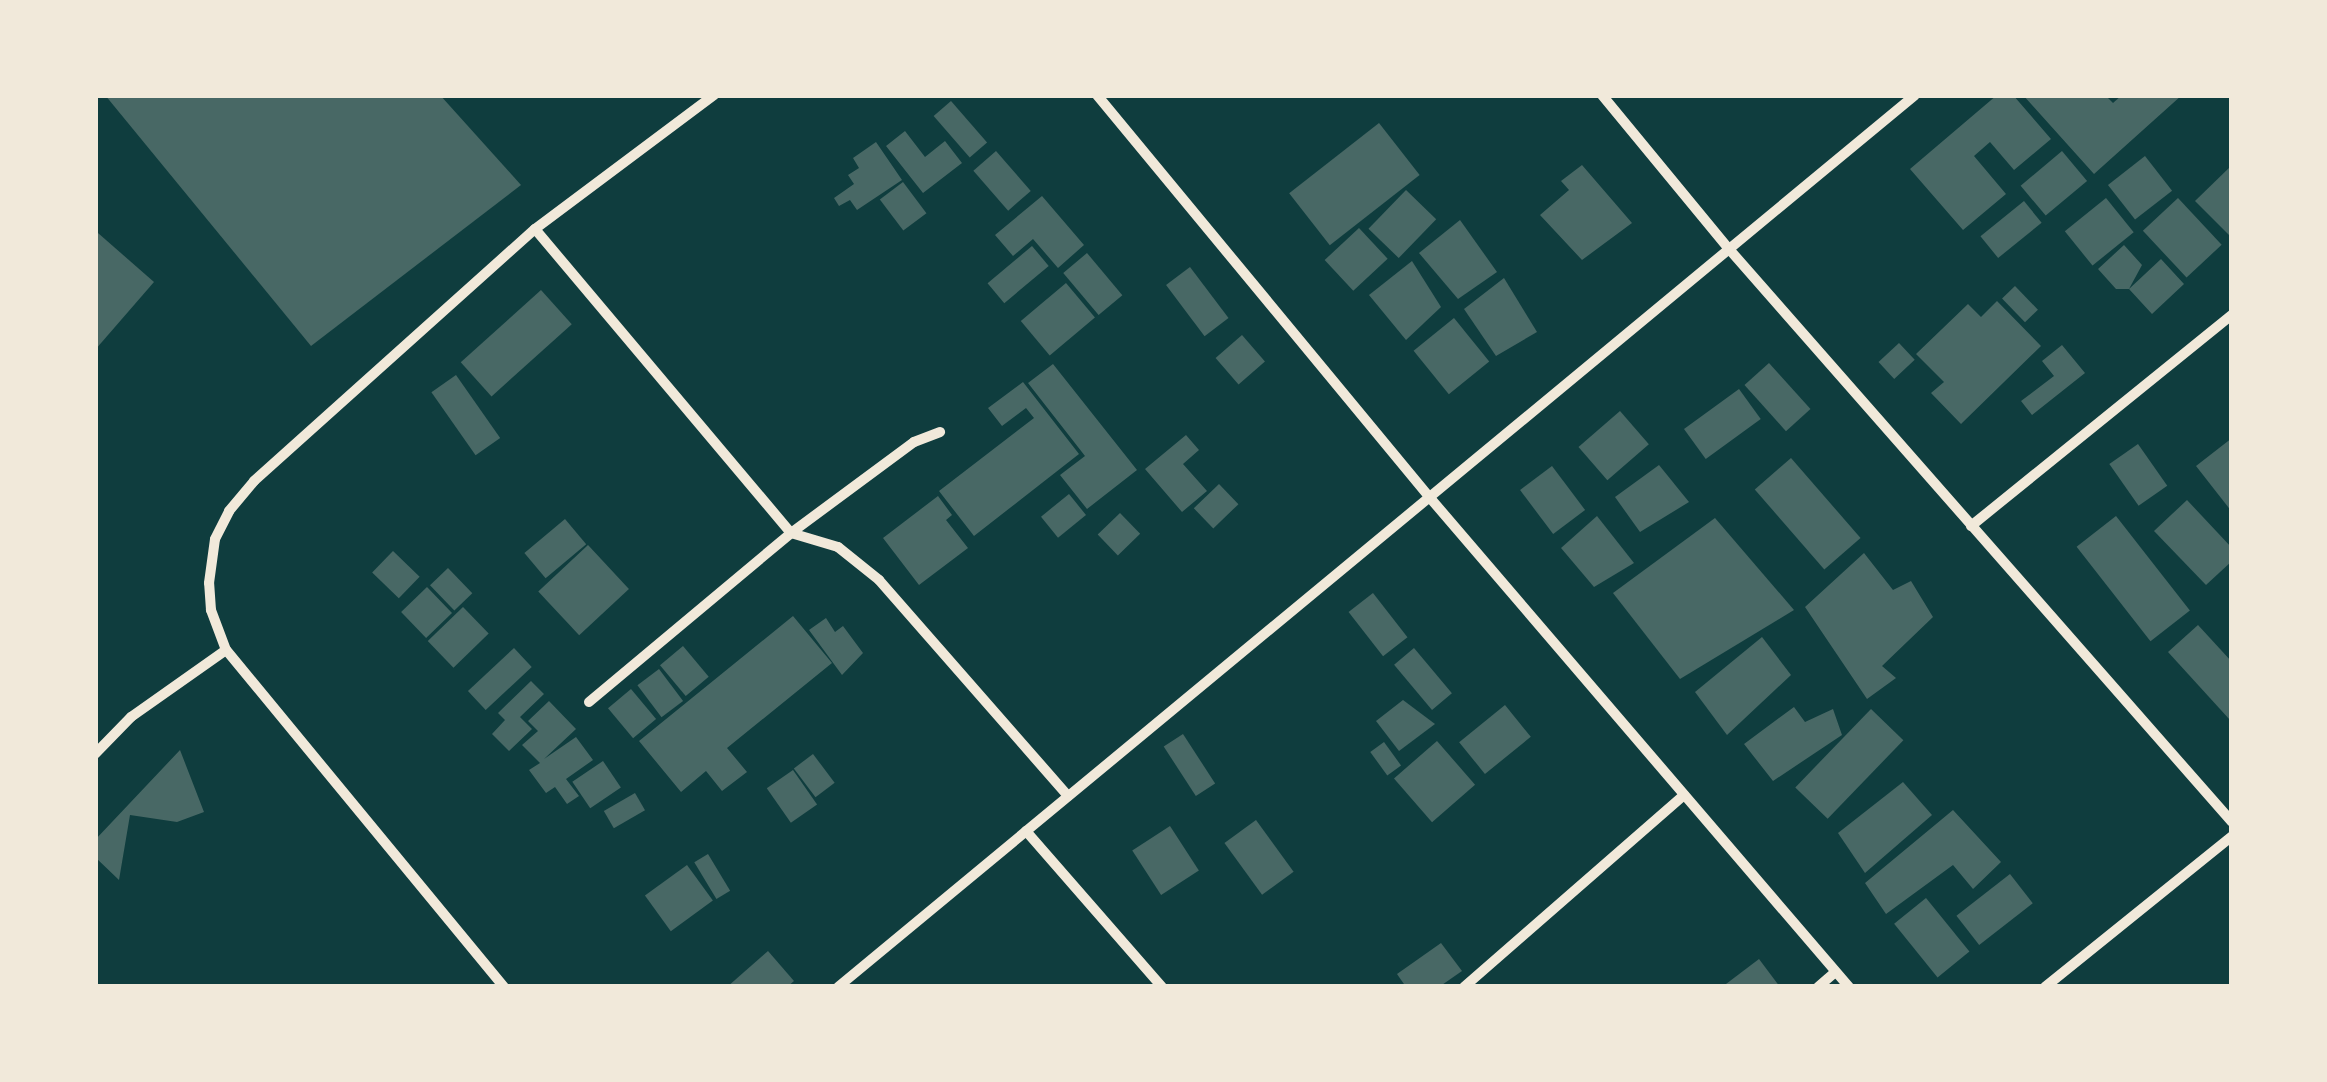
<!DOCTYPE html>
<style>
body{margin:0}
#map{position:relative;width:2327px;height:1082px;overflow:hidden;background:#0f3d3e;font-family:Commissioner,sans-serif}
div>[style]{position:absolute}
.building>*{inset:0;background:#486865;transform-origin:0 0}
.minor>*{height:10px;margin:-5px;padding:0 5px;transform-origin:5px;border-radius:5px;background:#f1e9da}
span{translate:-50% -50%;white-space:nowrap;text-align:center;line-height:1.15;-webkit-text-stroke:10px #f1e9da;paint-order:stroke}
.frame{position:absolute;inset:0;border:98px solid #f1e9da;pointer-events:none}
</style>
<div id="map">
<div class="building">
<div style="clip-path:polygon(105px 95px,440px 95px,521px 185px,311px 346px)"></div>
<div style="clip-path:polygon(1997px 95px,2013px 95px,2051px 139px,2014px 170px,1990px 142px,1974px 156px,2006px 194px,1963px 230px,1910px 169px)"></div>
<div style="clip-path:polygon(2023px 95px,2105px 95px,2113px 103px,2122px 95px,2182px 95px,2094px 174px)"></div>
<div style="left:951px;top:101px;width:55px;height:23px;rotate:49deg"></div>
<div style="left:1379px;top:123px;width:66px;height:114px;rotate:52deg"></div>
<div style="clip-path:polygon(905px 131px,925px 157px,945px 141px,962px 163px,923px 193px,886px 146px)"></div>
<div style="clip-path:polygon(876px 142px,902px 180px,857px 210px,850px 200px,839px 206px,834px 198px,854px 184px,848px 175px,859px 168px,853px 158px)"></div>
<div style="left:996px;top:151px;width:53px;height:30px;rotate:49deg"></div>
<div style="left:2062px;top:151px;width:39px;height:54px;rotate:50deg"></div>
<div style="left:2145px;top:156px;width:44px;height:47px;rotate:52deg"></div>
<div style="clip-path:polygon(1582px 165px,1632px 223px,1582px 260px,1540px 215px,1569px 190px,1561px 181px)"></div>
<div style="clip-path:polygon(2232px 165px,2232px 233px,2229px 235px,2195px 201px)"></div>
<div style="left:903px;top:182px;width:39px;height:29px;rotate:53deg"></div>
<div style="left:1406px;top:190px;width:42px;height:54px;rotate:44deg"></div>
<div style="clip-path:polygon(1042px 196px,1084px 245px,1058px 268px,1033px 239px,1013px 256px,995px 235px)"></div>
<div style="left:2106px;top:198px;width:44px;height:53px;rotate:51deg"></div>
<div style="left:2178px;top:198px;width:64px;height:48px;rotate:47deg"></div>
<div style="left:2024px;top:201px;width:28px;height:56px;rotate:51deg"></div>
<div style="clip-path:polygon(1460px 220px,1497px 272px,1458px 299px,1419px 253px)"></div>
<div style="left:1359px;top:228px;width:42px;height:47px;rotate:47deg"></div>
<div style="clip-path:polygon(98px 233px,154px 282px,95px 350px,95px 236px)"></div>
<div style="clip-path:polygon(2124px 245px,2142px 265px,2129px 289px,2161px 259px,2184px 284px,2152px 314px,2129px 289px,2116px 289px,2098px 269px)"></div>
<div style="left:1032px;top:246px;width:26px;height:58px;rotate:50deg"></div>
<div style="left:1087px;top:253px;width:55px;height:31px;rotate:50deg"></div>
<div style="clip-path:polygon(1412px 261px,1441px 307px,1406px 340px,1369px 295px)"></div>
<div style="left:1190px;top:267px;width:64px;height:30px;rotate:53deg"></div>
<div style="clip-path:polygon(1504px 278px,1537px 332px,1496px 356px,1464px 309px)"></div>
<div style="left:1066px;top:283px;width:45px;height:59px;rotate:50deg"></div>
<div style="left:2015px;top:286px;width:33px;height:18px;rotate:46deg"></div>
<div style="left:541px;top:290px;width:46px;height:108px;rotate:48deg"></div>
<div style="clip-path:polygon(1997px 301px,2041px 346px,1961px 424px,1931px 393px,1944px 382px,1916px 354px,1968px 304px,1981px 317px)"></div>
<div style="left:1454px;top:318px;width:56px;height:52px;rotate:51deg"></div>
<div style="left:1242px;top:335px;width:35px;height:35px;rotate:49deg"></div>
<div style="left:1899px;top:343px;width:23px;height:28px;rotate:47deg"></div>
<div style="clip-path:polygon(2062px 345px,2085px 373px,2032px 415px,2021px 401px,2054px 376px,2042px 361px)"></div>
<div style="left:1769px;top:363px;width:62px;height:33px;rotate:48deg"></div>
<div style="clip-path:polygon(1053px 364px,1137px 470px,1087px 509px,1060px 475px,1085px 456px,1028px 383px)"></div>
<div style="left:456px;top:375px;width:77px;height:30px;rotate:55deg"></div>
<div style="clip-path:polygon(1023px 382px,1079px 454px,974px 536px,939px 491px,1034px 418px,1026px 408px,1002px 426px,988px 408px)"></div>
<div style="left:1739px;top:389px;width:37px;height:68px;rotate:54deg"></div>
<div style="left:1620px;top:411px;width:44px;height:55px;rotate:49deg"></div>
<div style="clip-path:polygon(1186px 435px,1199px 450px,1183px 464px,1207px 491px,1182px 512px,1145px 469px)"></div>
<div style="clip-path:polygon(2232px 438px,2232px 512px,2196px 466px)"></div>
<div style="left:2138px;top:444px;width:51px;height:35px;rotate:55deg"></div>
<div style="left:1791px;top:458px;width:106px;height:48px;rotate:49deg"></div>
<div style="clip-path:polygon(1659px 465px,1689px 502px,1640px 532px,1615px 497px)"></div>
<div style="left:1552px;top:466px;width:55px;height:40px;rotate:53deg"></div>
<div style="left:1219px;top:484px;width:28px;height:35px;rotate:46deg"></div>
<div style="left:1069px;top:494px;width:27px;height:36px;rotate:51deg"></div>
<div style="clip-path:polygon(938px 496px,952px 515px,946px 520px,968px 548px,919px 585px,883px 538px)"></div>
<div style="clip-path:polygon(2187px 500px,2232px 548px,2232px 561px,2206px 585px,2154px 531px)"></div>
<div style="left:1120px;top:513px;width:29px;height:31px;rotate:46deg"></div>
<div style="clip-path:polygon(1597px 516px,1634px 563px,1594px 587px,1561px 548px)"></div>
<div style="left:2116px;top:516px;width:120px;height:50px;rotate:52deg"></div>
<div style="clip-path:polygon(1715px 518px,1794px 610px,1680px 679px,1613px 593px)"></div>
<div style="left:565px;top:519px;width:33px;height:53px;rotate:50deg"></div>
<div style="left:588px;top:545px;width:60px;height:68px;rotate:47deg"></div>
<div style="left:393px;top:551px;width:37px;height:30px;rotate:44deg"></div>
<div style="clip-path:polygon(1864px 553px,1893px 590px,1911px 581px,1933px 617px,1882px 666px,1896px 678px,1867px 699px,1805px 607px)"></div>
<div style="left:448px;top:568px;width:35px;height:25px;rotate:46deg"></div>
<div style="left:427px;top:587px;width:36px;height:36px;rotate:46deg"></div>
<div style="left:1373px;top:593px;width:56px;height:31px;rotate:52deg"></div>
<div style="left:463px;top:607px;width:37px;height:49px;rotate:46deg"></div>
<div style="clip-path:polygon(793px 616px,832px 663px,727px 748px,747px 772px,722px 791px,706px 771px,681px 792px,639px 741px)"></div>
<div style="clip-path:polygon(826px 618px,835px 632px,843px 626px,863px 653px,842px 675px,809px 630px)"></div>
<div style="clip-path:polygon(2198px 625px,2232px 662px,2230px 720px,2168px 652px)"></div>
<div style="clip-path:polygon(1762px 637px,1791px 675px,1727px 735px,1695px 692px)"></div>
<div style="left:683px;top:646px;width:40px;height:30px;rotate:50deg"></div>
<div style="left:514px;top:648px;width:26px;height:63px;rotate:47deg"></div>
<div style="left:1414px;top:648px;width:59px;height:26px;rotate:50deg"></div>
<div style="left:659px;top:669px;width:40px;height:27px;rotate:53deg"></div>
<div style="clip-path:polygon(531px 681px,544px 694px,520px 717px,532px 729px,509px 751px,492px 734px,505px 720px,498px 713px)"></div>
<div style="left:631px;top:689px;width:39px;height:30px;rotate:50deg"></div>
<div style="clip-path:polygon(1403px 700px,1435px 724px,1399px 751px,1376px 721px)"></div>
<div style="clip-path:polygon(549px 701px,576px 729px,544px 759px,576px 737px,593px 760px,566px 779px,579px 796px,567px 804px,555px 787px,546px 793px,529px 770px,540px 763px,522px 745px,538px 731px,528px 721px)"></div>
<div style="left:1505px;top:705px;width:41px;height:59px;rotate:51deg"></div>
<div style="clip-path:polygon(1794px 707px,1805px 722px,1833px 709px,1842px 735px,1773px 781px,1744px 744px)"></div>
<div style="left:1871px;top:709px;width:45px;height:109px;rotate:44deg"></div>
<div style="left:1183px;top:734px;width:59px;height:23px;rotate:57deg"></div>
<div style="left:1437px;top:741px;width:58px;height:57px;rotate:49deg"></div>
<div style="left:1384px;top:742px;width:29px;height:17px;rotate:54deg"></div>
<div style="clip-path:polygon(180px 750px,204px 812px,177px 822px,130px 815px,119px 880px,95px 857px,95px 840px)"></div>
<div style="left:813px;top:754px;width:36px;height:24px;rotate:53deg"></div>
<div style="left:603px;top:761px;width:32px;height:37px;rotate:56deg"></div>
<div style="left:793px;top:770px;width:42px;height:32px;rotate:55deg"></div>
<div style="clip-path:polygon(1903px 782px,1932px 815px,1865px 873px,1838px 833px)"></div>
<div style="left:635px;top:793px;width:20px;height:36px;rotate:60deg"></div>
<div style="clip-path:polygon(1953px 810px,2001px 862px,1973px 889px,1953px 865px,1886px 914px,1865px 883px)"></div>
<div style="left:1256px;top:820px;width:64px;height:39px;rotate:54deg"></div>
<div style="left:1170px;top:826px;width:53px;height:45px;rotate:57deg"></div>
<div style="left:708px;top:854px;width:43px;height:16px;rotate:59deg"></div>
<div style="left:687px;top:865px;width:44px;height:52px;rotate:54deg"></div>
<div style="left:2010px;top:874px;width:37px;height:68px;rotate:52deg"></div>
<div style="left:1926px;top:898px;width:69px;height:41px;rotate:51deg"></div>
<div style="clip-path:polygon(1441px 943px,1462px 971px,1439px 987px,1406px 987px,1397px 974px)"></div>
<div style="clip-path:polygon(768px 951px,794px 981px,787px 987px,727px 987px)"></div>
<div style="clip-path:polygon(1759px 959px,1780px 987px,1722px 987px)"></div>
</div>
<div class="minor">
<div style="left:1097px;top:95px;width:524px;rotate:50.42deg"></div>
<div style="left:1431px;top:499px;width:643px;rotate:49.42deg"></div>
<div style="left:1602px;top:95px;width:200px;rotate:50.5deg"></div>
<div style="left:1729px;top:249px;width:762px;rotate:48.72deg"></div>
<div style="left:535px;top:229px;width:397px;rotate:49.9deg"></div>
<div style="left:791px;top:533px;width:49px;rotate:16.6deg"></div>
<div style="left:838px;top:547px;width:53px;rotate:38.8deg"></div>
<div style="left:879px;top:580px;width:287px;rotate:48.8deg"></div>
<div style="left:1971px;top:526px;width:336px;rotate:-39deg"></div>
<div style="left:589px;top:702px;width:263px;rotate:-39.9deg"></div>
<div style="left:791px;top:533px;width:153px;rotate:-36.5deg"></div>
<div style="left:914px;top:442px;width:28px;rotate:-21deg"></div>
<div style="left:95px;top:754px;width:52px;rotate:-45.8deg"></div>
<div style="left:131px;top:717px;width:116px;rotate:-35.2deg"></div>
<div style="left:1026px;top:831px;width:207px;rotate:48.9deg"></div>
<div style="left:504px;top:987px;width:437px;rotate:-129.5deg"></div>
<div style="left:226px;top:650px;width:43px;rotate:-110.6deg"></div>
<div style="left:211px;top:610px;width:27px;rotate:-94deg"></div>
<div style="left:209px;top:583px;width:44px;rotate:-82.2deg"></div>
<div style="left:215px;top:539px;width:31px;rotate:-63deg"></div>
<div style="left:229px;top:511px;width:39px;rotate:-50deg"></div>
<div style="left:254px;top:481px;width:377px;rotate:-41.9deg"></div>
<div style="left:535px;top:229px;width:224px;rotate:-36.8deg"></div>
<div style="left:838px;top:987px;width:1398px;rotate:-39.63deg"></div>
<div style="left:1464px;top:987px;width:292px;rotate:-41.1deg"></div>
<div style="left:1818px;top:987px;width:23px;rotate:-41deg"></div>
<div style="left:2045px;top:987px;width:240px;rotate:-38.9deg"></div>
</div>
<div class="frame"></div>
</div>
